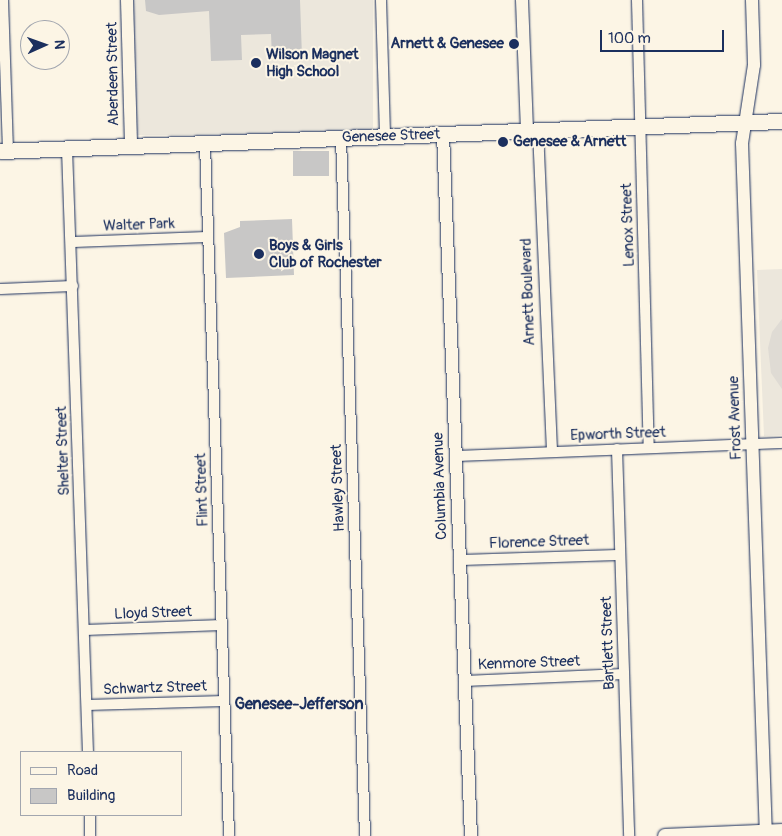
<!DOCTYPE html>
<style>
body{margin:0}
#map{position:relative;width:782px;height:836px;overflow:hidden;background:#fcf5e5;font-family:Pangolin,sans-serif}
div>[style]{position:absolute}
.built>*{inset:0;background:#ece7dc;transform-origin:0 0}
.green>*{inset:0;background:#dfdbd4}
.building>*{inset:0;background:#c8c7c6;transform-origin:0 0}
.roads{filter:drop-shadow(0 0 1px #1b2f5e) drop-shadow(0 0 1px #1b2f5e)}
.minor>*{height:10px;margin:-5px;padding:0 5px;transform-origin:5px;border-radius:5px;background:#fcf5e5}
.tertiary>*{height:12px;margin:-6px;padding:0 6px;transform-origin:6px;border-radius:6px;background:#fcf5e5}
.secondary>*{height:14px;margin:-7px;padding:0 7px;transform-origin:7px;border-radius:7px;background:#fcf5e5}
.primary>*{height:15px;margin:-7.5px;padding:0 7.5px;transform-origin:7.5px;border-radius:7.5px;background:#fcf5e5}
.dots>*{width:14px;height:14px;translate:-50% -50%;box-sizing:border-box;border:2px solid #fcf5e5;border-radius:50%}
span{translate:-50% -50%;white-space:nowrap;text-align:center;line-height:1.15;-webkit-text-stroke:4px #fcf5e5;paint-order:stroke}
.poi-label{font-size:15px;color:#1b2f5e;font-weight:700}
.right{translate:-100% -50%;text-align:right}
.left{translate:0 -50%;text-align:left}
.street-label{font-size:15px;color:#1b2f5e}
.neighbourhood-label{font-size:16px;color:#1b2f5e;font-weight:700}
.legend{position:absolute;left:20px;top:751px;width:162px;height:65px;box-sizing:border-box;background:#fcf5e5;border:1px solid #a2a6af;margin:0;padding:6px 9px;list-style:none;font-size:15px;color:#1b2f5e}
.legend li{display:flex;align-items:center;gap:10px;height:25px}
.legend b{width:25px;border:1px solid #a2a6af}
.north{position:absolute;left:20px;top:20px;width:50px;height:50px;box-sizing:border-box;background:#fcf5e5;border:1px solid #a2a6af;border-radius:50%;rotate:88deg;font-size:14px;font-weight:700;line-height:20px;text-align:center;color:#1b2f5e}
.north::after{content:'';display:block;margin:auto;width:18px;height:22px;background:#1b2f5e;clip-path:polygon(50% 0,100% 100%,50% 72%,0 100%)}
.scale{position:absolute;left:600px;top:30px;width:124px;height:22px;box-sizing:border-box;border:2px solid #1b2f5e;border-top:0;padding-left:6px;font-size:15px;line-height:18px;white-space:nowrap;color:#1b2f5e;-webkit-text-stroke:4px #fcf5e5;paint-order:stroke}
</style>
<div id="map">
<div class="built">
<div style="left:133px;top:0;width:240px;height:135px"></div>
<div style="clip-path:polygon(782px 269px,782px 435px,764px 436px,757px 270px)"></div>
</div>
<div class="green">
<div style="clip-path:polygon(782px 319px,782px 389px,771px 373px,768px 348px,772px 332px)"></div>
</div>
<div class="building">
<div style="clip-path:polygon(145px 0,300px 0,302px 57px,272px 59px,271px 34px,241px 35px,242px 60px,211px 61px,209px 11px,159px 15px,146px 11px)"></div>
<div style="left:329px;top:151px;width:25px;height:36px;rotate:90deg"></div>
<div style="clip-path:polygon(292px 219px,294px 275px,226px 278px,224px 233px,240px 227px,240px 221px)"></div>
</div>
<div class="roads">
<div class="minor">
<div style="left:3px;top:0;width:151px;rotate:88.1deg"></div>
<div style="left:381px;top:0;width:137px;rotate:88.3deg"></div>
<div style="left:637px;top:0;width:448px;rotate:88.5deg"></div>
<div style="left:538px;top:130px;width:322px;rotate:87.5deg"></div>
<div style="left:341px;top:138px;width:698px;rotate:88.03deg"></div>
<div style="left:205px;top:144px;width:692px;rotate:88.01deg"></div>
<div style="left:67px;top:149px;width:603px;rotate:88.01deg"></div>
<div style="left:72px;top:242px;width:136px;rotate:-2.1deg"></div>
<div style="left:0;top:289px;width:73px;rotate:-2.4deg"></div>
<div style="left:617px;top:449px;width:387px;rotate:88.2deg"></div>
<div style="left:456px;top:456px;width:326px;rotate:-2.3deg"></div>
<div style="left:459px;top:560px;width:161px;rotate:-1.8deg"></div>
<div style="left:85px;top:630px;width:137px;rotate:-2.1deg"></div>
<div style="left:464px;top:681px;width:160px;rotate:-2.5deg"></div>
<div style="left:87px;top:705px;width:137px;rotate:-1.7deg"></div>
<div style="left:90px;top:815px;width:21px;rotate:90deg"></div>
</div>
<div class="tertiary">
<div style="left:127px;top:0;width:146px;rotate:88.4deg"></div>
<div style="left:522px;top:0;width:131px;rotate:87.8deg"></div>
<div style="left:752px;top:0;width:65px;rotate:88.2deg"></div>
<div style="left:754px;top:65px;width:79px;rotate:98.7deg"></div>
<div style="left:742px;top:143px;width:693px;rotate:88.02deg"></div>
<div style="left:443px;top:134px;width:703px;rotate:87.72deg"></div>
</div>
<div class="secondary">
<div style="left:665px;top:836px;width:117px;rotate:-2.4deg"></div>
</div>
<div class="primary">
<div style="left:0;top:151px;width:783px;rotate:-2.2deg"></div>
</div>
</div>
<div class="dots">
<div style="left:514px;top:44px;background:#1b2f5e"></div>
<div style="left:256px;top:63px;background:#1b2f5e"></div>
<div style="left:503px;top:142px;background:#1b2f5e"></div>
<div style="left:259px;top:254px;background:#1b2f5e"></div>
</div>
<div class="poi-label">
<span class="right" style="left:504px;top:44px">Arnett &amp; Genesee</span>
<span class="left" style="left:266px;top:63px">Wilson Magnet<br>High School</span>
<span class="left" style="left:513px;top:142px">Genesee &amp; Arnett</span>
<span class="left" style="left:269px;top:254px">Boys &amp; Girls<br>Club of Rochester</span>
</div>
<div class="street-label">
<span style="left:113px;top:74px;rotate:-91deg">Aberdeen Street</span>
<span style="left:391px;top:136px;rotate:-2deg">Genesee Street</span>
<span style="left:139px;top:225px;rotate:-2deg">Walter Park</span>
<span style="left:628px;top:225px;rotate:-92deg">Lenox Street</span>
<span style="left:528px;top:292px;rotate:-92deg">Arnett Boulevard</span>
<span style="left:735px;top:418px;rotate:-92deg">Frost Avenue</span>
<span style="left:618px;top:434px;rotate:-2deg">Epworth Street</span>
<span style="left:63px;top:451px;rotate:-92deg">Shelter Street</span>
<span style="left:440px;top:486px;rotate:-92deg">Columbia Avenue</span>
<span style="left:338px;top:488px;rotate:-92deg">Hawley Street</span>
<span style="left:202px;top:490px;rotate:-92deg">Flint Street</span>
<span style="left:539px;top:542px;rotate:-2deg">Florence Street</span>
<span style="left:153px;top:613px;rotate:-2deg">Lloyd Street</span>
<span style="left:608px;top:643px;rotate:-92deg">Bartlett Street</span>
<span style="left:529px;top:663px;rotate:-2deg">Kenmore Street</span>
<span style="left:155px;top:688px;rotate:-2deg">Schwartz Street</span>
</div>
<div class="neighbourhood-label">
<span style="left:299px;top:704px">Genesee-Jefferson</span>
</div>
<ul class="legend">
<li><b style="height:6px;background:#fcf5e5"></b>Road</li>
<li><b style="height:14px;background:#c8c7c6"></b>Building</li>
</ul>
<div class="north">N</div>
<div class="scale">100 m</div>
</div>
